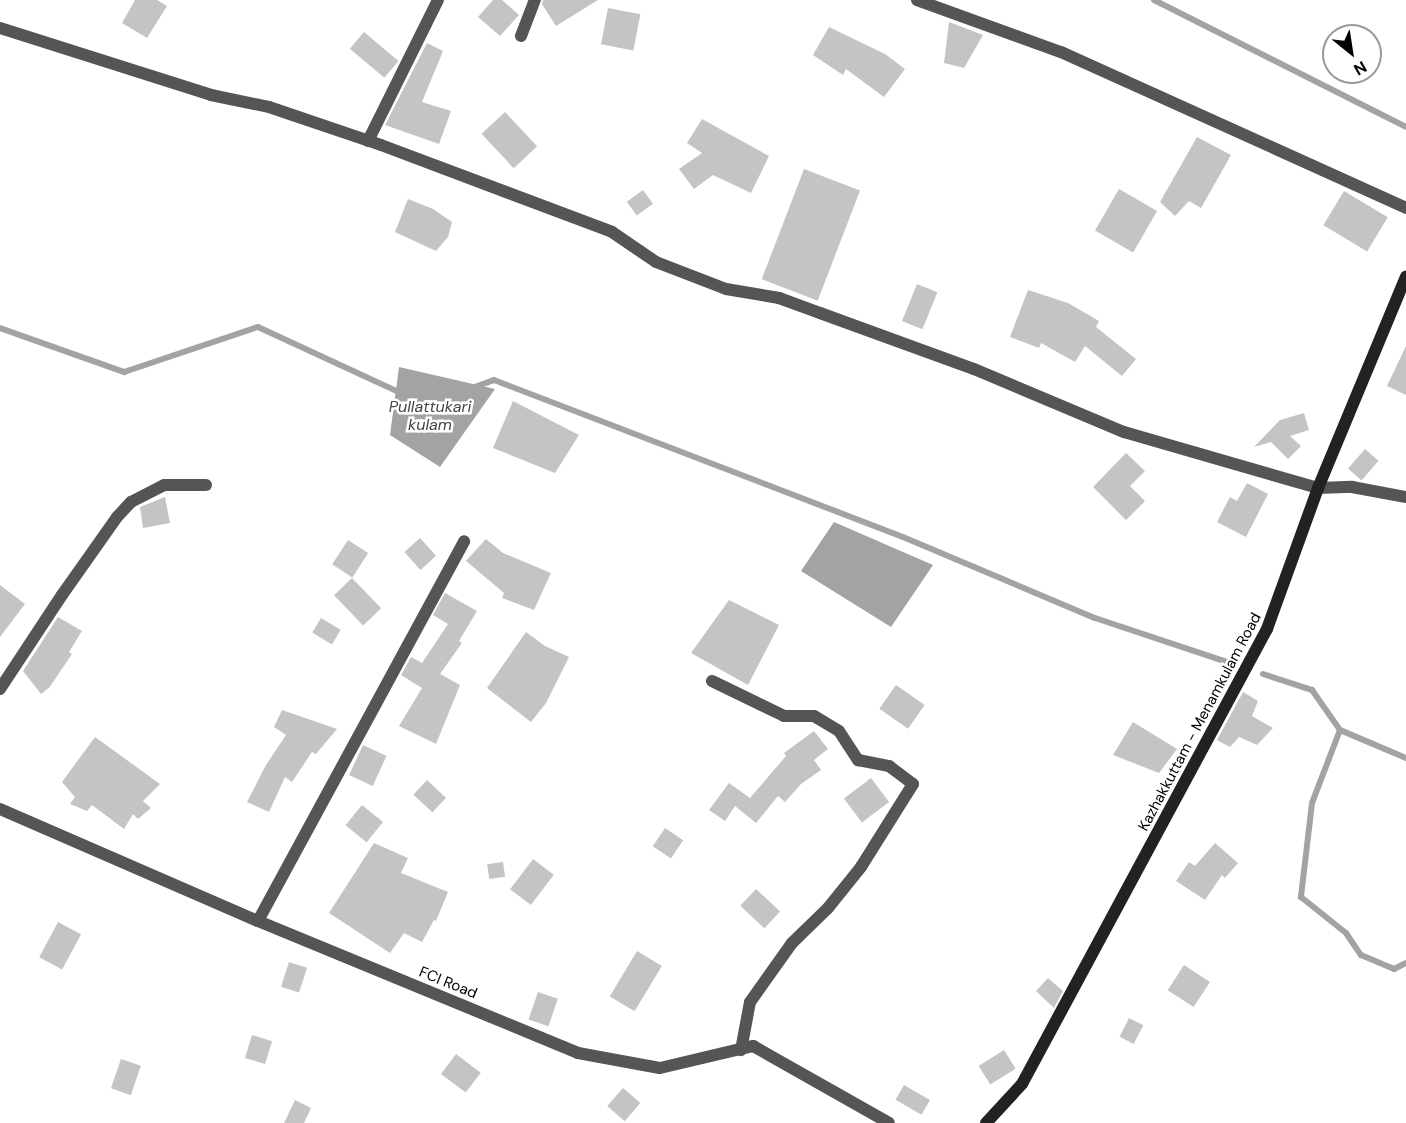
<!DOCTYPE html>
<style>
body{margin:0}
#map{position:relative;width:1406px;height:1123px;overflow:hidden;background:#fff;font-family:"DM Sans",sans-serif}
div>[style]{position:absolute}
.water>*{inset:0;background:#a3a3a3}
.stream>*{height:6px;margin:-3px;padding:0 3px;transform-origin:3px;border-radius:3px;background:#a3a3a3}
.building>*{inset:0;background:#c4c4c4;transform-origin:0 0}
.minor>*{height:12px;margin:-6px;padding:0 6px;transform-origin:6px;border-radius:6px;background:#555}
.tertiary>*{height:12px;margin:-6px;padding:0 6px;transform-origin:6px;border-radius:6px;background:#555}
.secondary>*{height:12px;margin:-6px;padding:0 6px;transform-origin:6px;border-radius:6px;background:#222}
span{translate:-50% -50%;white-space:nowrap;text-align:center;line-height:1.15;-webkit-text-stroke:5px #fff;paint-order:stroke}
.street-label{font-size:15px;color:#000}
.water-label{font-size:16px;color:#444;font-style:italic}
.north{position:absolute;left:1322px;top:24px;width:60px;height:60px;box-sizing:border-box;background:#fff;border:2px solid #999;border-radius:50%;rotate:150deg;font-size:16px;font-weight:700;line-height:24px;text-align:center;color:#000}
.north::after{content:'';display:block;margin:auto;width:21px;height:27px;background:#000;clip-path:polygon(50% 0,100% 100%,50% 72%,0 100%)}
</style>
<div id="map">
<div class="water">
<div style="clip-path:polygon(399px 367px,495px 389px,440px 467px,390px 435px)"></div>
<div style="clip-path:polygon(834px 522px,933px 565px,891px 627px,801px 571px)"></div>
</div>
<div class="stream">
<div style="left:1154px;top:0;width:282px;rotate:26.7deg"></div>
<div style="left:0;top:328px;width:132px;rotate:19.5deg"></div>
<div style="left:124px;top:372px;width:141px;rotate:-18.6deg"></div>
<div style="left:258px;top:327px;width:157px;rotate:24.8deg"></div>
<div style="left:472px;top:388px;width:23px;rotate:-20deg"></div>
<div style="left:494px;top:380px;width:438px;rotate:21deg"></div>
<div style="left:903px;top:537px;width:208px;rotate:22.9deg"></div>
<div style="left:1095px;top:618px;width:142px;rotate:18.4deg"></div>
<div style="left:1263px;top:674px;width:52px;rotate:18.1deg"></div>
<div style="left:1312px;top:690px;width:49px;rotate:55deg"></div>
<div style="left:1406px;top:758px;width:72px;rotate:-157deg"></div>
<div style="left:1340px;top:730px;width:78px;rotate:111deg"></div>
<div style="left:1312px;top:803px;width:95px;rotate:96.7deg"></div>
<div style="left:1301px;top:897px;width:58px;rotate:38.7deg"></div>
<div style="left:1346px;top:933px;width:27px;rotate:56deg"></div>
<div style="left:1361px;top:955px;width:36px;rotate:23deg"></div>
<div style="left:1394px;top:969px;width:13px;rotate:-27deg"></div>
</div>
<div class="building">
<div style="clip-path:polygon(135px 0,157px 0,167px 6px,147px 38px,122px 23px)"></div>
<div style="clip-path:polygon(493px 0,502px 0,519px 15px,500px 36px,478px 17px)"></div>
<div style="clip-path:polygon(543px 0,598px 0,556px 26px,542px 4px)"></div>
<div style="left:608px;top:8px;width:33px;height:37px;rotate:11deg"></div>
<div style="clip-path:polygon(949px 22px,983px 35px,964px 68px,944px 63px)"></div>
<div style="clip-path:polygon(829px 27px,885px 54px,905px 69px,884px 97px,846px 69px,843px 75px,813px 55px)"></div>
<div style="left:364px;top:32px;width:45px;height:22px;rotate:40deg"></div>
<div style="clip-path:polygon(427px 43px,443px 51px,422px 102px,451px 111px,439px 144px,385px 125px)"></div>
<div style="left:505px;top:112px;width:47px;height:32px;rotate:47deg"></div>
<div style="clip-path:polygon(702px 119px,769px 156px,751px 193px,713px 175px,694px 189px,679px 169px,702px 153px,687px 143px)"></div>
<div style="clip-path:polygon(1197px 137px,1231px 155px,1201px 208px,1189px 201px,1175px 216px,1160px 202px)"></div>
<div style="left:804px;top:169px;width:60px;height:118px;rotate:21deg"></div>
<div style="left:1119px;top:189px;width:44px;height:48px;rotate:30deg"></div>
<div style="left:643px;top:190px;width:17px;height:20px;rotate:54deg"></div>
<div style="left:1344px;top:191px;width:51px;height:40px;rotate:31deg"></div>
<div style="clip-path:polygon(408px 199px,433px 209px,452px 222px,448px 237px,436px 251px,395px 232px)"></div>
<div style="left:917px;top:284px;width:22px;height:40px;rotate:22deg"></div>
<div style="clip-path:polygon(1028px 290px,1068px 303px,1099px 321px,1096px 327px,1136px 359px,1122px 376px,1085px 346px,1075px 362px,1041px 343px,1039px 348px,1010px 337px)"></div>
<div style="clip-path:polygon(1406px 346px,1406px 395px,1387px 386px)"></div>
<div style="clip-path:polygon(513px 401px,579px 435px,555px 473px,493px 448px)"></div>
<div style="clip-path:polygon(1304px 413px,1309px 430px,1290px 436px,1301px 446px,1288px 459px,1271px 442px,1254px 447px,1280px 420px)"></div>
<div style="left:1365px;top:449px;width:18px;height:26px;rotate:41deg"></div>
<div style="clip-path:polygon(1126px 453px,1145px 471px,1130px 486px,1145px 501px,1126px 520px,1093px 487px)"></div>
<div style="clip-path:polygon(1247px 483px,1268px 494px,1246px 537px,1217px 522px,1230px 497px,1237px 501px)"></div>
<div style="clip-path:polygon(165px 497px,170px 523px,143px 528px,140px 507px)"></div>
<div style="left:420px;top:538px;width:24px;height:21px;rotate:48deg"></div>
<div style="clip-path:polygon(486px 539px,503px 553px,551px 573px,534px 610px,502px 598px,504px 593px,466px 561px)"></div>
<div style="left:348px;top:540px;width:24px;height:29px;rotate:33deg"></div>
<div style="left:352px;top:578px;width:42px;height:25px;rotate:46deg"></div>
<div style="clip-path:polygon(0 585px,25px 604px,0 637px)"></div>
<div style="clip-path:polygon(445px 593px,477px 611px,459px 641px,462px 643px,440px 674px,460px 685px,436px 744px,399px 726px,422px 688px,401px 675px,411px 657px,422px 663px,448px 624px,433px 615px)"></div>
<div style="clip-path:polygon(729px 600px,779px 625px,748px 685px,691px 653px)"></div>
<div style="clip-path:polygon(58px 617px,82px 631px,69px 652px,72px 654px,49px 688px,41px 694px,23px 671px)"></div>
<div style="left:321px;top:618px;width:23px;height:17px;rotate:31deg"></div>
<div style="clip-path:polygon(526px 632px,545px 646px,569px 657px,546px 703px,531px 722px,487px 688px)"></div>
<div style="left:896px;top:685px;width:35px;height:29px;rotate:35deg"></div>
<div style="clip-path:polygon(1243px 692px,1258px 701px,1252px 716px,1273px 728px,1257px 745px,1239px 737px,1230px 747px,1217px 740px)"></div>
<div style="clip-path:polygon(282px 710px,337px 729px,316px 754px,312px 752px,292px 782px,285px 777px,269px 812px,247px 802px,266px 765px,286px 735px,274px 727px)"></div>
<div style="clip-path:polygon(1133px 722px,1177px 749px,1159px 773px,1113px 755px)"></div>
<div style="clip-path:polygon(814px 731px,828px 749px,814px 760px,821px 770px,801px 784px,785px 802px,778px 796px,756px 823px,735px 806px,725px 821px,709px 810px,729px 783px,750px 798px,786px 756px,784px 753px)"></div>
<div style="clip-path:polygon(95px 737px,160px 784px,143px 801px,151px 808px,138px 819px,133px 814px,124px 829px,92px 805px,87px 811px,70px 804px,75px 797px,62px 782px)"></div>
<div style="left:363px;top:745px;width:26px;height:33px;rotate:25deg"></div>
<div style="left:871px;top:778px;width:30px;height:34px;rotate:53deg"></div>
<div style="left:427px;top:780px;width:26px;height:20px;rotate:43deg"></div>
<div style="left:362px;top:805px;width:27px;height:26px;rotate:39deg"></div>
<div style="left:665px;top:828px;width:22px;height:22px;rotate:34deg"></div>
<div style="clip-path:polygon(374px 843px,408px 858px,401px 873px,448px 892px,436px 921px,434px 920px,422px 942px,404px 933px,390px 953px,329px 913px)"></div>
<div style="clip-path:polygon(1215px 843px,1238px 863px,1225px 878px,1222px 875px,1205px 900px,1176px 881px,1189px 862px,1195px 866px)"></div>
<div style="left:533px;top:859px;width:26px;height:38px;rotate:37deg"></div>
<div style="left:503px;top:862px;width:15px;height:16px;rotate:82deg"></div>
<div style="left:756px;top:889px;width:33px;height:23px;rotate:43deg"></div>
<div style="left:58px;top:922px;width:26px;height:40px;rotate:28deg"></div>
<div style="left:637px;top:951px;width:29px;height:53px;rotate:31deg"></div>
<div style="left:289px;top:962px;width:19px;height:26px;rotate:18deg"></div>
<div style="left:1184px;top:965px;width:31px;height:30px;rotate:33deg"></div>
<div style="clip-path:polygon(1048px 978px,1063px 991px,1054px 1008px,1036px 991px)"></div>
<div style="left:538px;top:992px;width:21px;height:29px;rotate:19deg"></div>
<div style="left:1129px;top:1018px;width:16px;height:21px;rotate:27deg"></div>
<div style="left:252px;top:1035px;width:21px;height:24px;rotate:17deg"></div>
<div style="left:1004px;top:1050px;width:22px;height:30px;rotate:58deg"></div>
<div style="left:456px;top:1054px;width:31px;height:25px;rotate:37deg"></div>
<div style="left:121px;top:1059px;width:21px;height:31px;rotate:19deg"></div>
<div style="left:904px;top:1085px;width:30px;height:17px;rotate:30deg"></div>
<div style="left:623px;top:1088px;width:23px;height:24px;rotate:41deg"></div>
<div style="clip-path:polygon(295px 1100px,311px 1108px,304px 1123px,284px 1123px)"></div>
</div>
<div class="minor">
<div style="left:917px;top:0;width:153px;rotate:19.9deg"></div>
<div style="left:1061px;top:52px;width:379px;rotate:24.3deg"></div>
<div style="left:0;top:28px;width:221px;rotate:17.6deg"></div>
<div style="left:211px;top:95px;width:59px;rotate:11.7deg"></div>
<div style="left:269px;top:107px;width:118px;rotate:18.7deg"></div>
<div style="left:381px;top:145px;width:247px;rotate:20.6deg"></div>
<div style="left:612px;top:232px;width:53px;rotate:34.3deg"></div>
<div style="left:656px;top:262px;width:75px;rotate:21.1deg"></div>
<div style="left:726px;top:289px;width:54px;rotate:9.6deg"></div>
<div style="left:779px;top:298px;width:44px;rotate:20.1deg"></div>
<div style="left:820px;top:313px;width:164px;rotate:20deg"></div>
<div style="left:974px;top:369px;width:163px;rotate:22.8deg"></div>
<div style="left:1124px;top:432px;width:202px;rotate:16.1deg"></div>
<div style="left:1318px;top:488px;width:34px;rotate:-2deg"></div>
<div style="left:1352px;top:487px;width:55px;rotate:10.5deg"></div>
<div style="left:521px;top:36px;width:39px;rotate:-69deg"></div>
<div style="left:368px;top:141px;width:157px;rotate:-63.6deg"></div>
<div style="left:712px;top:681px;width:80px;rotate:25.9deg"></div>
<div style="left:784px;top:716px;width:30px"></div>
<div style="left:814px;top:716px;width:29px;rotate:31deg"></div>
<div style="left:839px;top:731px;width:35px;rotate:57deg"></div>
<div style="left:858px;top:760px;width:32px;rotate:11deg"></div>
<div style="left:889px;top:766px;width:30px;rotate:37deg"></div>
<div style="left:913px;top:784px;width:98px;rotate:122.1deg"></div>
<div style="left:861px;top:867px;width:53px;rotate:128.8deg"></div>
<div style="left:828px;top:908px;width:50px;rotate:135.8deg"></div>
<div style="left:792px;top:943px;width:72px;rotate:125.4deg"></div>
<div style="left:750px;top:1002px;width:49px;rotate:100.6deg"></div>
<div style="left:0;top:689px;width:113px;rotate:-56.6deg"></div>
<div style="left:62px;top:595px;width:95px;rotate:-54.8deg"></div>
<div style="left:117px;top:517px;width:21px;rotate:-47deg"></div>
<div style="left:131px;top:502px;width:37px;rotate:-27deg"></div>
<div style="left:164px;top:485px;width:42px"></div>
<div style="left:258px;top:921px;width:432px;rotate:-61.5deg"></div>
</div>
<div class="tertiary">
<div style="left:0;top:809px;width:281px;rotate:23.5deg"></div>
<div style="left:258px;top:921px;width:346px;rotate:22.4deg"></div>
<div style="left:578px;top:1053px;width:83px;rotate:10.4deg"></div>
<div style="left:660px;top:1068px;width:96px;rotate:-13.3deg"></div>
<div style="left:753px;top:1046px;width:156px;rotate:29.5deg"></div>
</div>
<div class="secondary">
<div style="left:986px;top:1123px;width:53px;rotate:-47.3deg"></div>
<div style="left:1022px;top:1084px;width:517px;rotate:-61.7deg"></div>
<div style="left:1267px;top:629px;width:150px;rotate:-70.1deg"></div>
<div style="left:1318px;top:488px;width:229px;rotate:-67.4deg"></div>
</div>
<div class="street-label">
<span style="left:1200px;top:722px;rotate:-62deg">Kazhakkuttam - Menamkulam Road</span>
<span style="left:448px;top:983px;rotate:22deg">FCI Road</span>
</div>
<div class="water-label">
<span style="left:430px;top:416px">Pullattukari<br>kulam</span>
</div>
<div class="north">N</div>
</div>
